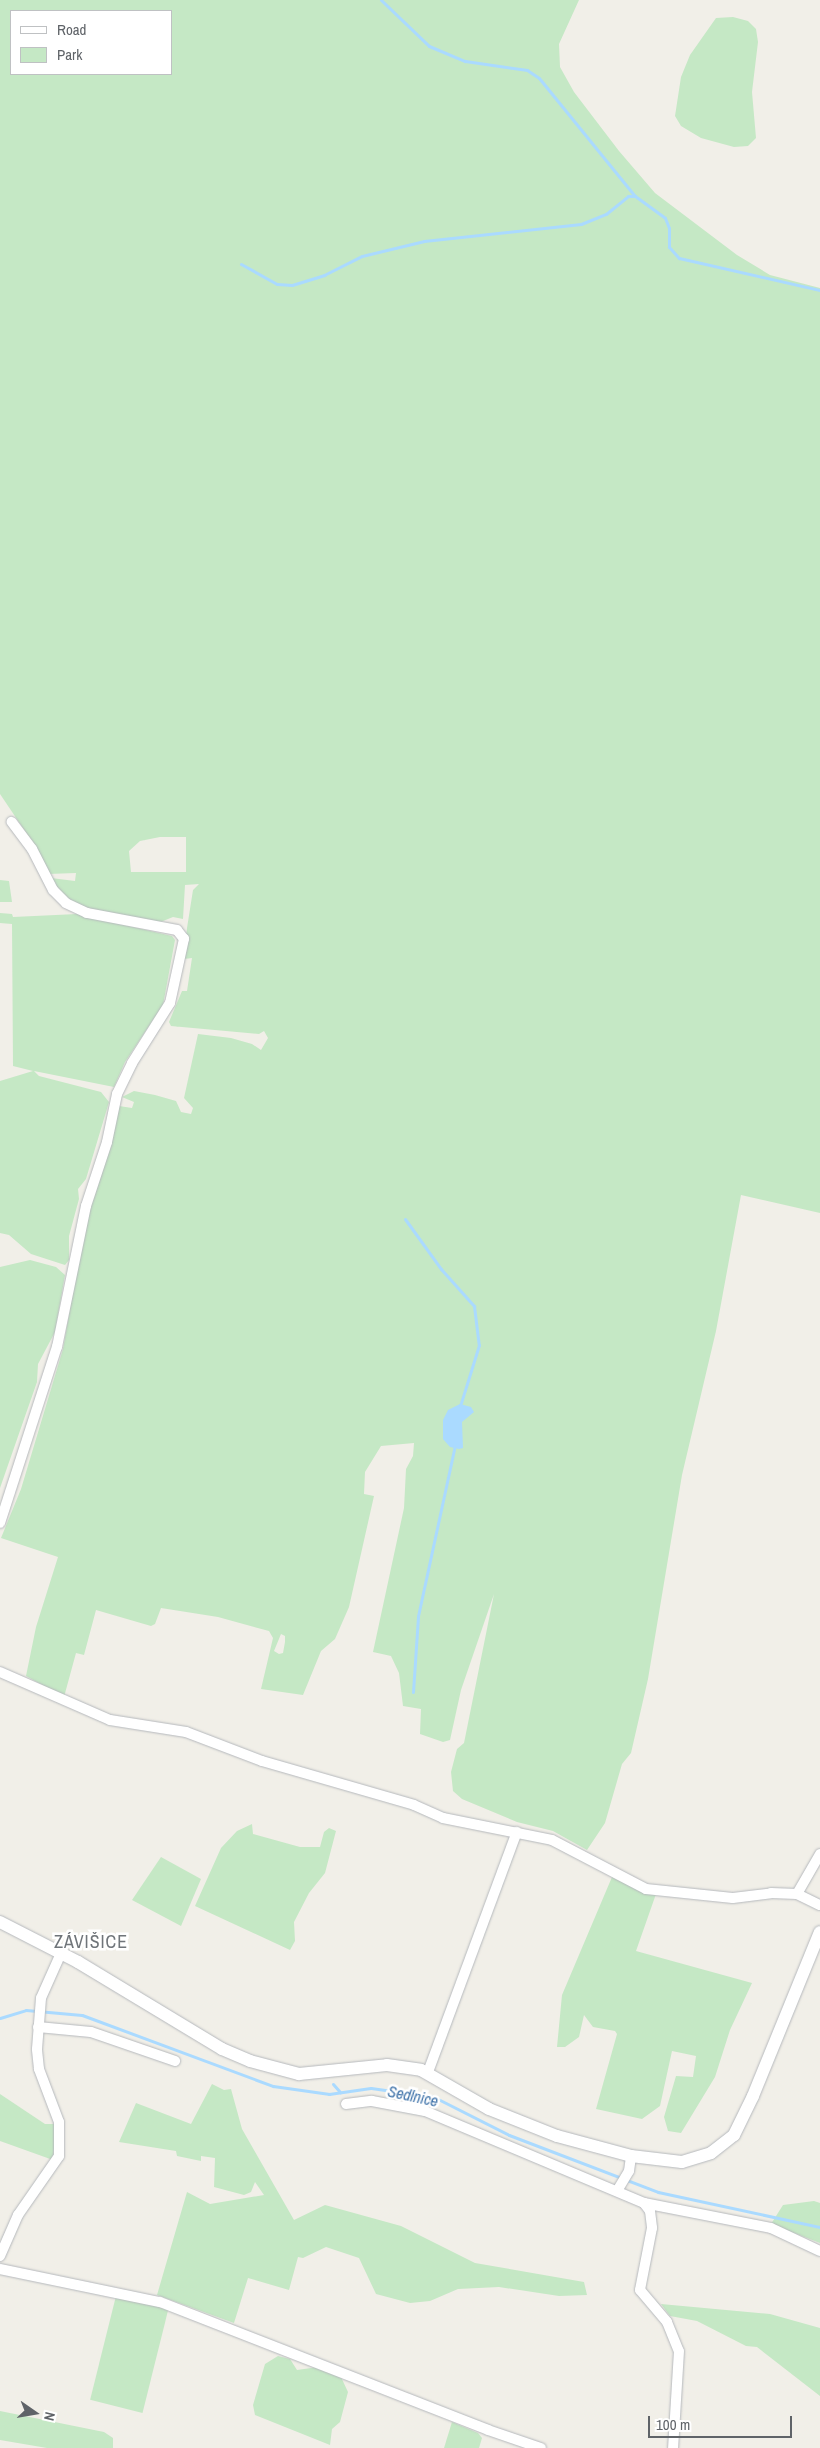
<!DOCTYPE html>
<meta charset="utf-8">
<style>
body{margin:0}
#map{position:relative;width:820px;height:2448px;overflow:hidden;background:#f1efe8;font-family:"Archivo Narrow",sans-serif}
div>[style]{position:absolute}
.green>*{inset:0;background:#c5e8c5;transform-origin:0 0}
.water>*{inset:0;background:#aadaff}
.stream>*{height:3px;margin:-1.5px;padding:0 1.5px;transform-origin:1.5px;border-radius:1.5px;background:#aadaff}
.roads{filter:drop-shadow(0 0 1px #b5b8bc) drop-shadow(0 0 1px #b5b8bc)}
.minor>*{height:10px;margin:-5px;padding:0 5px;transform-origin:5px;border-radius:5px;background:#fff}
.tertiary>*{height:12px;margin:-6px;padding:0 6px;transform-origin:6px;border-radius:6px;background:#fff}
span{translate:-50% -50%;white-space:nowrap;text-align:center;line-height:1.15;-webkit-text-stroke:5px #fff;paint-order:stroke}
.water-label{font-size:16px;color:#4174aa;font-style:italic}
.quarter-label{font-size:18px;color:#70757a;letter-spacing:1px}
.legend{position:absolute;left:10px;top:10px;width:162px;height:65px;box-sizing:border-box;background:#fff;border:1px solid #bfc1c3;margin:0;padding:6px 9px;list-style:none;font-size:15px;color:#5f6368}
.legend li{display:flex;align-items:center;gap:10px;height:25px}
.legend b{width:25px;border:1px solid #bfc1c3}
.north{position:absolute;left:10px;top:2388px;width:50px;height:50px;-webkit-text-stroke:4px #fff;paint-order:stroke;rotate:103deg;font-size:14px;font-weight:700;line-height:20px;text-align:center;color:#5f6368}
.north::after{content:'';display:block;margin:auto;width:18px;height:22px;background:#5f6368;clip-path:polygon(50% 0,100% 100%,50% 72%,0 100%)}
.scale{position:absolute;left:648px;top:2416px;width:144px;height:22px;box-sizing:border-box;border:2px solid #5f6368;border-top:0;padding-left:6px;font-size:15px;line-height:18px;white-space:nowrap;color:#5f6368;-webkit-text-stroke:4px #fff;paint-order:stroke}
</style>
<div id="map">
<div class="green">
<div style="clip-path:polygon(evenodd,0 0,579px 0,559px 44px,560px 67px,574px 92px,619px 151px,655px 193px,737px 255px,770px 275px,820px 288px,820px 1213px,741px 1195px,716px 1331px,682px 1475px,648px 1679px,631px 1753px,622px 1764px,605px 1823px,587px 1850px,553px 1831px,517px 1822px,462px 1799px,453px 1791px,451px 1772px,457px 1749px,464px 1743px,494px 1594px,461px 1690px,450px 1740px,443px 1742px,420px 1734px,421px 1709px,403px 1706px,399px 1673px,391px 1656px,373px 1652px,404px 1508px,406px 1469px,413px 1456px,414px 1443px,381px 1446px,365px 1472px,364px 1494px,374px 1496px,349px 1607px,335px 1639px,321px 1651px,303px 1695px,261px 1689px,273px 1638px,269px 1631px,218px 1617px,161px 1608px,155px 1624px,151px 1626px,96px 1610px,84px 1655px,76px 1653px,64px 1697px,26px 1676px,36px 1627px,58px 1557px,1px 1538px,21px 1489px,63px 1349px,85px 1222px,119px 1106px,132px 1108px,134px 1102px,122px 1097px,134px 1091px,155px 1095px,176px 1101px,181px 1112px,191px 1114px,193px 1108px,184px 1098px,198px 1034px,231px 1038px,252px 1044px,261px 1050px,268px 1038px,264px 1031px,259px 1034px,171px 1026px,169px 1022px,182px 991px,187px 991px,192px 958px,184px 959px,187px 928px,193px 890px,199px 884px,185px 885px,183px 919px,173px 917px,158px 923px,86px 911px,61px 896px,51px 878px,75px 881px,76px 873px,48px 874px,35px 846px,0 794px,0 0,11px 11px,171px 11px,171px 74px,11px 74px,11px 11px,0 0,160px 837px,186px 837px,186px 872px,131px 872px,129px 851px,140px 841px,160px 837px,0 0,281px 1634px,285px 1636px,285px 1642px,283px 1653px,279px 1654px,274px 1651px,281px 1634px)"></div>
<div style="clip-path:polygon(733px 17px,748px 21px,756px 29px,758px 42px,752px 92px,756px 138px,748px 146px,734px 147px,701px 138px,681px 126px,675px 116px,681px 77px,690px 55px,716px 18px)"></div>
<div style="clip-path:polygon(0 880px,9px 881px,12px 902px,0 902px)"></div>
<div style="clip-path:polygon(0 913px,12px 914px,13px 917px,77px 914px,172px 936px,175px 940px,163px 1005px,125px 1062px,114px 1087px,34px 1071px,39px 1076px,101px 1092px,109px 1102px,86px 1179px,78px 1189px,79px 1199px,69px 1236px,69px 1260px,65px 1265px,31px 1254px,9px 1235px,0 1233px,0 1081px,33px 1071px,13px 1066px,12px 924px,0 923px)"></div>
<div style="clip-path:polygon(30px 1260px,56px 1267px,65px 1275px,55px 1332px,38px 1364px,37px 1382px,0 1488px,0 1267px)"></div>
<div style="clip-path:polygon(252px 1824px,253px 1834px,300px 1847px,320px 1847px,324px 1832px,329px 1828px,336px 1831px,325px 1873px,309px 1893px,294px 1922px,295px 1941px,290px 1950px,195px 1906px,221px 1848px,237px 1831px)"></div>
<div style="clip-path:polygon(161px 1857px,201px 1879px,181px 1926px,132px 1900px)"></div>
<div style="clip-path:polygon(612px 1877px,656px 1894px,636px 1951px,752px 1983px,730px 2030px,715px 2077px,681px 2133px,668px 2131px,664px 2117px,676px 2076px,693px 2077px,696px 2056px,672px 2051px,660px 2106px,642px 2119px,596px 2109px,617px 2034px,615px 2031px,593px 2027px,584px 2015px,579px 2037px,565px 2047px,557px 2047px,562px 1995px)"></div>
<div style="clip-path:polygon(212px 2084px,224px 2090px,231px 2089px,242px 2129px,294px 2220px,325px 2205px,401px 2226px,475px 2263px,584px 2282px,587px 2295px,559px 2296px,499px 2287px,458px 2289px,430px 2301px,410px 2303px,376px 2294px,359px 2258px,326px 2247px,303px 2258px,298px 2257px,289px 2290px,248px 2278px,234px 2323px,157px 2295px,187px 2192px,210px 2204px,264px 2195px,255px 2182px,251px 2192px,244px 2195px,214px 2187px,215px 2158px,201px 2156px,201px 2161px,177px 2156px,176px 2151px,119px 2142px,136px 2103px,191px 2124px)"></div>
<div style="clip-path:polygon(0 2094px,45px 2124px,56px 2124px,53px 2160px,0 2141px)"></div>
<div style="clip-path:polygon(814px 2201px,820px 2203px,820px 2243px,771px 2224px,783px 2205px)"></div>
<div style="left:116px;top:2296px;width:54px;height:107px;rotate:14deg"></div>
<div style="clip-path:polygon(661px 2304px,770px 2314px,820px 2328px,820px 2396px,757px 2347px,746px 2346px,697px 2321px,670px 2316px)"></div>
<div style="clip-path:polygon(278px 2356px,290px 2359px,297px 2370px,318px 2367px,340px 2375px,348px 2392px,340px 2422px,332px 2429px,330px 2445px,255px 2415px,253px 2405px,265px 2364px)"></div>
<div style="clip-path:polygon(0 2411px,104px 2432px,113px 2438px,113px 2448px,47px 2448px,0 2440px)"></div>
<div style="clip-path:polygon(452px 2422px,478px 2433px,482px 2438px,479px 2448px,444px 2448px)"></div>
</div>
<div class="water">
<div style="clip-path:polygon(460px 1404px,471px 1407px,474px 1412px,462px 1422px,463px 1448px,459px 1449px,450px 1447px,443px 1439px,443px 1420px,448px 1410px)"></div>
</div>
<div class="stream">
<div style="left:381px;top:0;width:66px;rotate:43.8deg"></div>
<div style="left:429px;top:46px;width:39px;rotate:23deg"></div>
<div style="left:465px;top:61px;width:63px;rotate:8.3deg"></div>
<div style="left:527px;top:70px;width:14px;rotate:34deg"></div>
<div style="left:539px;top:78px;width:152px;rotate:50.9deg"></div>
<div style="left:241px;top:264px;width:41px;rotate:29.1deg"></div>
<div style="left:277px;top:284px;width:15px;rotate:4deg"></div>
<div style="left:292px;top:285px;width:34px;rotate:-17deg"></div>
<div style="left:324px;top:275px;width:42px;rotate:-26.6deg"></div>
<div style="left:362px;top:256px;width:64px;rotate:-13.6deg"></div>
<div style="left:424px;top:241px;width:158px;rotate:-6.2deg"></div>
<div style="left:581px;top:224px;width:27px;rotate:-22deg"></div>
<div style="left:606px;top:214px;width:28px;rotate:-39deg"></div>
<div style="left:628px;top:196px;width:7px"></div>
<div style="left:635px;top:196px;width:37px;rotate:36deg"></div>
<div style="left:665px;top:218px;width:11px;rotate:68deg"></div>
<div style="left:669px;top:228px;width:19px;rotate:90deg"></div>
<div style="left:669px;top:247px;width:15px;rotate:48deg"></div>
<div style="left:679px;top:258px;width:145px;rotate:12.8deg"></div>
<div style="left:405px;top:1219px;width:62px;rotate:54.2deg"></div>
<div style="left:441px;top:1269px;width:50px;rotate:48.3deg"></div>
<div style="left:474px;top:1306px;width:39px;rotate:83deg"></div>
<div style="left:479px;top:1345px;width:64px;rotate:107.3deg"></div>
<div style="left:413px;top:1692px;width:76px;rotate:-86.2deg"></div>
<div style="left:418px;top:1616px;width:175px;rotate:-77.8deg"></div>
<div style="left:0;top:2018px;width:27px;rotate:-17deg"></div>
<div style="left:26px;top:2010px;width:56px;rotate:5.1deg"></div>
<div style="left:82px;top:2015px;width:204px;rotate:20.4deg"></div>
<div style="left:273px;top:2086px;width:57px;rotate:8.1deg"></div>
<div style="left:329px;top:2094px;width:42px;rotate:-8.1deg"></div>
<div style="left:371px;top:2088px;width:64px;rotate:8.1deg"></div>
<div style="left:434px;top:2097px;width:84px;rotate:26.9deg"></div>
<div style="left:509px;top:2135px;width:160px;rotate:20.9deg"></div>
<div style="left:658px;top:2192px;width:166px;rotate:12.2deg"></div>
<div style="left:333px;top:2084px;width:11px;rotate:49deg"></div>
</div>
<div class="roads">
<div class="minor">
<div style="left:0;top:1523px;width:185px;rotate:-72.1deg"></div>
<div style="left:57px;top:1347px;width:144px;rotate:-78.4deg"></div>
<div style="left:86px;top:1206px;width:67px;rotate:-71.8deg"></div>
<div style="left:107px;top:1142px;width:49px;rotate:-78.2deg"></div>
<div style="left:117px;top:1094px;width:34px;rotate:-64deg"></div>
<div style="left:132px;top:1063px;width:71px;rotate:-57.7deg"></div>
<div style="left:170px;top:1003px;width:66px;rotate:-77.7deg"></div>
<div style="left:184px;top:939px;width:11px;rotate:-128deg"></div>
<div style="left:177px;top:930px;width:92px;rotate:-169.3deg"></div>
<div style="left:87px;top:913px;width:23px;rotate:-155deg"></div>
<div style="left:66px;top:903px;width:18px;rotate:-135deg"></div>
<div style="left:53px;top:890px;width:46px;rotate:-117.1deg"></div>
<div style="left:32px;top:849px;width:34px;rotate:-127deg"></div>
<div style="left:0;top:1672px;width:120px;rotate:23.6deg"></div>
<div style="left:110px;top:1720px;width:77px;rotate:9deg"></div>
<div style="left:186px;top:1732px;width:81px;rotate:20.9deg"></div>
<div style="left:262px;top:1761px;width:158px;rotate:16.1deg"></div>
<div style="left:414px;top:1805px;width:32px;rotate:24deg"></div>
<div style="left:443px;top:1818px;width:111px;rotate:11.4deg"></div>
<div style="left:552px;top:1840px;width:106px;rotate:27.5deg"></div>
<div style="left:646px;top:1889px;width:87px;rotate:5.9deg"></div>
<div style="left:733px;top:1898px;width:38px;rotate:-7deg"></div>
<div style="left:771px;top:1893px;width:26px;rotate:2deg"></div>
<div style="left:797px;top:1894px;width:25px;rotate:26deg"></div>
<div style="left:797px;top:1894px;width:46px;rotate:-60.1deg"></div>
<div style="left:38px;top:2027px;width:53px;rotate:5.4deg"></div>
<div style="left:91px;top:2032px;width:89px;rotate:19deg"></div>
<div style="left:428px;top:2072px;width:256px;rotate:-69.7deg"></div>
<div style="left:346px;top:2104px;width:26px;rotate:-7deg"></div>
<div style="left:372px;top:2101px;width:54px;rotate:10.7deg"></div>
<div style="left:425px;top:2111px;width:238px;rotate:22.8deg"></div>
<div style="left:644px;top:2203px;width:10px;rotate:53deg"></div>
<div style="left:650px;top:2211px;width:17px;rotate:83deg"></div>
<div style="left:652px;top:2228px;width:63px;rotate:101deg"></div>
<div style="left:640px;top:2290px;width:42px;rotate:49.8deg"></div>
<div style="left:667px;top:2322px;width:31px;rotate:68deg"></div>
<div style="left:679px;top:2351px;width:97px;rotate:93.5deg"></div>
<div style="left:617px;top:2191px;width:23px;rotate:-59deg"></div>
<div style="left:629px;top:2171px;width:15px;rotate:-82deg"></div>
<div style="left:644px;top:2203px;width:129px;rotate:11.1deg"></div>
<div style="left:771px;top:2228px;width:54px;rotate:25.1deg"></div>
<div style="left:0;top:2256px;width:45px;rotate:-66.3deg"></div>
<div style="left:18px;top:2215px;width:72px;rotate:-55.2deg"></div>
<div style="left:59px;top:2156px;width:34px;rotate:-90deg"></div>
<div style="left:59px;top:2122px;width:57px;rotate:-110.7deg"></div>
<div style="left:39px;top:2069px;width:20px;rotate:-96deg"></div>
<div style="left:37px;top:2049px;width:51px;rotate:-85.5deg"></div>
<div style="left:41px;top:1998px;width:49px;rotate:-66deg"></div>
<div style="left:0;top:2269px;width:163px;rotate:11.7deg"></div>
<div style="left:160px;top:2302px;width:352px;rotate:21.3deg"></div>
<div style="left:488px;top:2430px;width:56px;rotate:18.8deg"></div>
</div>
<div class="tertiary">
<div style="left:0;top:1922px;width:88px;rotate:27.1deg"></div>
<div style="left:78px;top:1962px;width:168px;rotate:31.1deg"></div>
<div style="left:222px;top:2049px;width:30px;rotate:23deg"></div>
<div style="left:250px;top:2061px;width:51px;rotate:14.9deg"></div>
<div style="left:299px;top:2074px;width:88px;rotate:-5.8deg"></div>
<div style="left:387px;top:2065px;width:34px;rotate:8deg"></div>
<div style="left:421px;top:2070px;width:78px;rotate:29.8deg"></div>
<div style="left:489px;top:2109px;width:73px;rotate:21.7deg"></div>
<div style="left:557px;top:2136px;width:77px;rotate:15.1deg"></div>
<div style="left:631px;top:2156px;width:51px;rotate:6.7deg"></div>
<div style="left:682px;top:2162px;width:30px;rotate:-17deg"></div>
<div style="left:711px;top:2153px;width:29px;rotate:-38deg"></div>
<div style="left:734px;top:2135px;width:43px;rotate:-64deg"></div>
<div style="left:753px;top:2096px;width:177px;rotate:-67.8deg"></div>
</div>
</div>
<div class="water-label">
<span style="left:413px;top:2096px;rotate:12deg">Sedlnice</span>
</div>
<div class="quarter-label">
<span style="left:91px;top:1942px">ZÁVIŠICE</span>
</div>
<ul class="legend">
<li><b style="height:6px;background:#fff"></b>Road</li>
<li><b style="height:14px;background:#c5e8c5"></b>Park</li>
</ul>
<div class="north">N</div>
<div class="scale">100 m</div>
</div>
